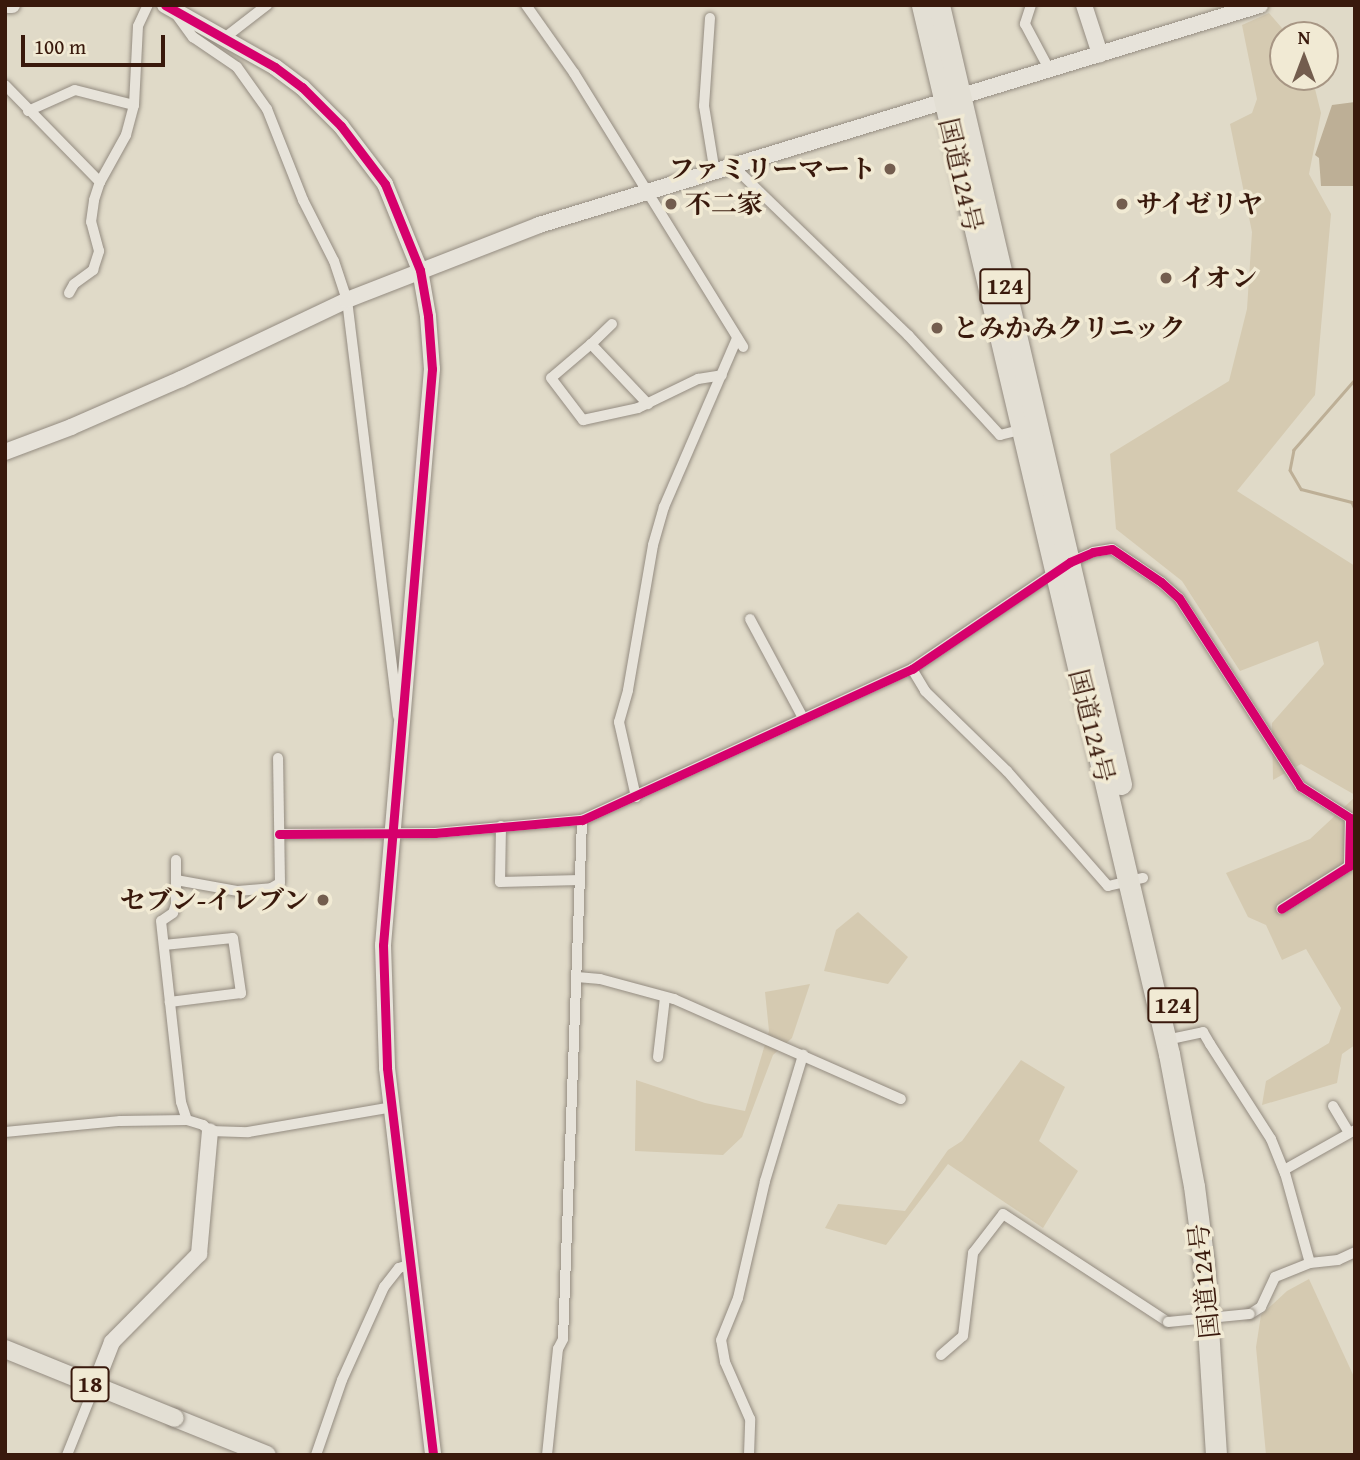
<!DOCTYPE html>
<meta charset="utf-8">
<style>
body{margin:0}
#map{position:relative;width:1360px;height:1460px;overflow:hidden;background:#e0dac8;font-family:"Gentium Book Plus","Noto Serif JP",serif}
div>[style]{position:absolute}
.green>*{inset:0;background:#d5cab1}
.water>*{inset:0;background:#bdaf96}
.stream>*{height:2.5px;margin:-1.25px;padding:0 1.25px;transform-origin:1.25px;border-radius:1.25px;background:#bdaf96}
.roads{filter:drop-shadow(0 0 2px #948c81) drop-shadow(0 0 2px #948c81)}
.street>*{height:10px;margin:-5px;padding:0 5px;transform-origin:5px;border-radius:5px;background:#e7e3da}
.secondary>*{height:16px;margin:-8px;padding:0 8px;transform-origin:8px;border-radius:8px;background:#e7e3da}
.primary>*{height:18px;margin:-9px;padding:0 9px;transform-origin:9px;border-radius:9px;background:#e3dfd4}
.highway>*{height:21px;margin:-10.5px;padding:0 10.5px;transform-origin:10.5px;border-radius:10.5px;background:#e3dfd4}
.bridges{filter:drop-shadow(0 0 2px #948c81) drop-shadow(0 0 2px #948c81)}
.street-bridge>*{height:10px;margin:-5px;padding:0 5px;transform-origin:5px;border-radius:5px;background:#e7e3da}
.primary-bridge>*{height:18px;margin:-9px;padding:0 9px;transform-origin:9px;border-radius:9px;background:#e3dfd4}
.cycleway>*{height:9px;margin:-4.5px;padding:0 4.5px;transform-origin:4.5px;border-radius:4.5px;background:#d6006c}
.dots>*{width:19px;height:19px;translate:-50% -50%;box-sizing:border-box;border:4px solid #f1ead4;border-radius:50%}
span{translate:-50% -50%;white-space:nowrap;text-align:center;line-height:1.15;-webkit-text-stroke:7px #f1ead4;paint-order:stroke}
.shield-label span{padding:2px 5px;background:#f1ead4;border:2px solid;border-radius:5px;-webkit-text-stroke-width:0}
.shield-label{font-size:24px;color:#39190c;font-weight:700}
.poi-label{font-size:26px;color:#39190c;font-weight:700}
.right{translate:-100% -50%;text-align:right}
.left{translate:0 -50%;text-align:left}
.street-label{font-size:26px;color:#39190c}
.frame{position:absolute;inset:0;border:7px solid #39190c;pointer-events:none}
.north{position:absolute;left:1269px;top:21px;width:70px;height:70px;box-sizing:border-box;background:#f1ead4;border:2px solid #a79684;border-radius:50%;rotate:0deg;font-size:19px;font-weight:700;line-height:28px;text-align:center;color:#39190c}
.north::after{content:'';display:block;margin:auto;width:24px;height:32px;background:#735d4e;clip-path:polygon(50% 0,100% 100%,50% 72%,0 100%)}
.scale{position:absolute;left:21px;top:35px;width:144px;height:32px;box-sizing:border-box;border:4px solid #39190c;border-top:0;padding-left:9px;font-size:21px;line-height:24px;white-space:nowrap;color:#39190c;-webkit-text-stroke:5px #f1ead4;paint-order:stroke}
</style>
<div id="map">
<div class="green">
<div style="clip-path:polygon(1269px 13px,1288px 35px,1283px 35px,1283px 77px,1312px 77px,1321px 113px,1309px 174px,1331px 214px,1315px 395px,1237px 491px,1355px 566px,1355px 795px,1301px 764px,1273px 780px,1272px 723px,1324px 664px,1318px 641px,1240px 671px,1182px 581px,1116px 529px,1110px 454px,1229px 381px,1247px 309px,1252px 232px,1230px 124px,1252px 113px,1257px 99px,1242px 25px)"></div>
<div style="clip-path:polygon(1355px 797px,1355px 1045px,1342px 1054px,1337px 1083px,1262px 1105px,1266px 1081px,1329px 1043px,1341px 1008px,1306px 949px,1282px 960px,1266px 925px,1248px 917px,1226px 873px,1310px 839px)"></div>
<div style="clip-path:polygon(858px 912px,908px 957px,888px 984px,824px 971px,836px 930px)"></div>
<div style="clip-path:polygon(810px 984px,792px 1038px,773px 1055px,742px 1137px,723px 1155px,635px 1151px,636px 1080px,705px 1103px,745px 1111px,769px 1031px,765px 992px)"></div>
<div style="clip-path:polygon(1021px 1060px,1065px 1087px,1039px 1141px,1078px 1171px,1043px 1228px,948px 1164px,886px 1245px,825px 1228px,838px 1204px,905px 1211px,948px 1150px,962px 1141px)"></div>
<div style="clip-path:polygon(1309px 1279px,1355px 1379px,1355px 1455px,1266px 1455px,1256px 1347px,1261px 1315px,1287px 1291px)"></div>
</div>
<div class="water">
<div style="clip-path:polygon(1355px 102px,1355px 186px,1321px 186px,1319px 158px,1315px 155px,1332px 105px)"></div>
</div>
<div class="stream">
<div style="left:1355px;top:380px;width:93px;rotate:131.1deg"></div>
<div style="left:1294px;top:450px;width:20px;rotate:101deg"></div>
<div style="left:1290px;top:470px;width:22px;rotate:60deg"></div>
<div style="left:1301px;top:489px;width:53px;rotate:14.3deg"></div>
<div style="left:1352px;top:502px;width:8px;rotate:67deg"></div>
</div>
<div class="roads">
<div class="street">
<div style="left:526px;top:5px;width:83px;rotate:54.8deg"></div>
<div style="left:574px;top:73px;width:322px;rotate:58.3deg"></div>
<div style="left:1031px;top:5px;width:20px;rotate:108deg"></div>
<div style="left:1025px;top:24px;width:51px;rotate:61.9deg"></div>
<div style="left:176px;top:14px;width:29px;rotate:54deg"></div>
<div style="left:193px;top:37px;width:53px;rotate:34.3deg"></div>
<div style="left:237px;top:67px;width:52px;rotate:54.5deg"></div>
<div style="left:267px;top:109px;width:98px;rotate:68.4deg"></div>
<div style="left:303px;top:200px;width:68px;rotate:63.1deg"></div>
<div style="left:334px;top:261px;width:41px;rotate:71.6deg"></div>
<div style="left:347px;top:300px;width:419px;rotate:83deg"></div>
<div style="left:710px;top:18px;width:88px;rotate:93.9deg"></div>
<div style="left:704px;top:106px;width:68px;rotate:80.7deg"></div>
<div style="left:223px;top:39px;width:56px;rotate:-37.7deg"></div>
<div style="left:5px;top:85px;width:136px;rotate:45.6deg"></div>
<div style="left:28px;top:111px;width:51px;rotate:-24.1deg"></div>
<div style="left:75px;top:90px;width:61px;rotate:14.3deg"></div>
<div style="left:734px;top:167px;width:242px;rotate:44deg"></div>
<div style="left:908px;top:335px;width:136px;rotate:47.4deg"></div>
<div style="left:1000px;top:435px;width:25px;rotate:-14deg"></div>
<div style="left:69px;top:293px;width:10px;rotate:-61deg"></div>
<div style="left:74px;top:284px;width:24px;rotate:-36deg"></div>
<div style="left:93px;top:270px;width:20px;rotate:-72deg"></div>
<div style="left:99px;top:251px;width:30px;rotate:-105deg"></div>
<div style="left:91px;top:222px;width:22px;rotate:-82deg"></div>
<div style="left:94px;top:200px;width:19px;rotate:-72deg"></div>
<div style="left:100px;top:182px;width:54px;rotate:-61deg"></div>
<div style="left:126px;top:135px;width:31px;rotate:-75deg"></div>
<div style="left:134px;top:105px;width:79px;rotate:-87.1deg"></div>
<div style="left:138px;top:26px;width:23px;rotate:-65deg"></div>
<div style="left:612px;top:324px;width:29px;rotate:136deg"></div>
<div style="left:591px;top:344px;width:83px;rotate:46.5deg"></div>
<div style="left:591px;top:344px;width:52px;rotate:139.6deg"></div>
<div style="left:551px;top:378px;width:53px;rotate:52.7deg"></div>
<div style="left:583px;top:420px;width:56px;rotate:-12.3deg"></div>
<div style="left:638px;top:408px;width:67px;rotate:-25.8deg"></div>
<div style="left:698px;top:379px;width:24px;rotate:-9deg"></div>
<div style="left:750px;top:619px;width:112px;rotate:61.8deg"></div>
<div style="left:912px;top:669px;width:26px;rotate:59deg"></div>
<div style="left:925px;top:691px;width:115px;rotate:44.3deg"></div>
<div style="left:1007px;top:771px;width:153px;rotate:48.7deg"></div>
<div style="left:1108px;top:886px;width:36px;rotate:-13deg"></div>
<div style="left:636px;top:797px;width:77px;rotate:-102.8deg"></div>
<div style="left:619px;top:722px;width:33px;rotate:-74deg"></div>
<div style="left:628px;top:690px;width:147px;rotate:-80.2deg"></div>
<div style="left:653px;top:545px;width:40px;rotate:-74deg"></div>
<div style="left:664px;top:507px;width:184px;rotate:-66.6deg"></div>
<div style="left:501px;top:826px;width:56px;rotate:91deg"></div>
<div style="left:500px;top:882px;width:80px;rotate:-1.4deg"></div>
<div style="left:279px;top:834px;width:156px;rotate:-0.4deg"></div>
<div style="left:435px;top:833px;width:148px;rotate:-5.1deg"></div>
<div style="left:582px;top:820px;width:363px;rotate:-24.6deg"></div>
<div style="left:912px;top:669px;width:191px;rotate:-34.1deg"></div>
<div style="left:1070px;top:562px;width:25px;rotate:-23deg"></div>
<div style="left:1093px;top:552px;width:19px;rotate:-9deg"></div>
<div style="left:1112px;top:549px;width:59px;rotate:34deg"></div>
<div style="left:1161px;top:582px;width:24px;rotate:42deg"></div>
<div style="left:1179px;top:598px;width:224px;rotate:57.2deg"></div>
<div style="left:1300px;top:786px;width:59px;rotate:32.6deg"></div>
<div style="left:1350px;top:818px;width:48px;rotate:91.2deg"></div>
<div style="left:1349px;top:866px;width:80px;rotate:147.7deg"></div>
<div style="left:176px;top:860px;width:44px;rotate:90deg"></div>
<div style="left:176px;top:904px;width:9px;rotate:108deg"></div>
<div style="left:173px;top:913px;width:14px;rotate:146deg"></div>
<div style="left:161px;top:921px;width:182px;rotate:83.7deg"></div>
<div style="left:181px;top:1102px;width:19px;rotate:72deg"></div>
<div style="left:176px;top:880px;width:63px;rotate:10.1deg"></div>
<div style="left:238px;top:891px;width:33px;rotate:-5deg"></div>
<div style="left:271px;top:888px;width:10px;rotate:-29deg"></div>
<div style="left:280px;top:883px;width:125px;rotate:-90.9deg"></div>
<div style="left:164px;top:945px;width:69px;rotate:-5.8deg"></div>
<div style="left:233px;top:938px;width:56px;rotate:81.7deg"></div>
<div style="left:241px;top:993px;width:72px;rotate:172.8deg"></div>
<div style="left:577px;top:977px;width:23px;rotate:5deg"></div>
<div style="left:600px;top:979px;width:77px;rotate:15.1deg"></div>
<div style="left:674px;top:999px;width:248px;rotate:23.8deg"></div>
<div style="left:1166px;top:1040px;width:38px;rotate:-12deg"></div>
<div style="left:1203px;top:1032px;width:14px;rotate:60deg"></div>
<div style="left:1210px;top:1044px;width:113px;rotate:57.3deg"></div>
<div style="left:1271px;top:1139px;width:37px;rotate:68deg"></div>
<div style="left:1285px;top:1173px;width:93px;rotate:74.5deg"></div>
<div style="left:1310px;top:1263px;width:28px;rotate:-6deg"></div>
<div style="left:1338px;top:1260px;width:19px;rotate:-25deg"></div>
<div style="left:658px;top:1057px;width:60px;rotate:-83.3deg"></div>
<div style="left:1333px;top:1106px;width:31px;rotate:59deg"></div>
<div style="left:5px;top:1132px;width:116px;rotate:-5.5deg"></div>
<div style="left:120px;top:1121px;width:67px;rotate:-0.9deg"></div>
<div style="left:187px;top:1120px;width:17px;rotate:17deg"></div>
<div style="left:203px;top:1125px;width:9px;rotate:41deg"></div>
<div style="left:210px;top:1131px;width:38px;rotate:2deg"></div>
<div style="left:248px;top:1132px;width:147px;rotate:-9.8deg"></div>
<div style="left:1284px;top:1170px;width:81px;rotate:-29.4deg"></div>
<div style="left:1250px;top:1314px;width:13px;rotate:-32deg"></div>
<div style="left:1261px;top:1307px;width:33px;rotate:-65deg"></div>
<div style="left:1275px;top:1277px;width:38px;rotate:-22deg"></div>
<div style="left:941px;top:1355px;width:29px;rotate:-41deg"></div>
<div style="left:963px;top:1336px;width:84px;rotate:-83.1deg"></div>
<div style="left:973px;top:1253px;width:49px;rotate:-52.4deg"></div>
<div style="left:1003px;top:1214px;width:197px;rotate:33.2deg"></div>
<div style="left:67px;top:1455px;width:72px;rotate:-68.1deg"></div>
<div style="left:316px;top:1455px;width:79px;rotate:-70.9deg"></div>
<div style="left:342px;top:1380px;width:102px;rotate:-65.7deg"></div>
<div style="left:384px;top:1287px;width:24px;rotate:-52deg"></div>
<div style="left:399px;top:1268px;width:9px;rotate:-18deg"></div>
<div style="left:547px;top:1455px;width:107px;rotate:-84.1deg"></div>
<div style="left:558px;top:1349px;width:11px;rotate:-63deg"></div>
<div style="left:563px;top:1339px;width:519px;rotate:-87.9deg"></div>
<div style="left:749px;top:1455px;width:36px;rotate:-88deg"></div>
<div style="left:750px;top:1419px;width:62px;rotate:-113.7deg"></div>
<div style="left:725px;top:1362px;width:22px;rotate:-100deg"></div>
<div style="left:721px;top:1340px;width:45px;rotate:-68deg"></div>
<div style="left:738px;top:1298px;width:120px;rotate:-77deg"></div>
<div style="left:765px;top:1181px;width:132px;rotate:-73.2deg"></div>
</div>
<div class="secondary">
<div style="left:8px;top:5px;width:4px"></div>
<div style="left:165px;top:5px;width:126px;rotate:29.4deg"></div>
<div style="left:275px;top:67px;width:34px;rotate:37deg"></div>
<div style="left:302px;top:87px;width:55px;rotate:45deg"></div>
<div style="left:341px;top:126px;width:73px;rotate:52.8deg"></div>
<div style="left:385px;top:184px;width:93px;rotate:67.9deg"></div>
<div style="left:420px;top:270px;width:47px;rotate:80.1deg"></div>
<div style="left:428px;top:316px;width:53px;rotate:85.7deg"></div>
<div style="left:432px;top:369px;width:578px;rotate:94.86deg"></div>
<div style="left:383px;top:945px;width:123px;rotate:88.1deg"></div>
<div style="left:387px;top:1068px;width:390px;rotate:83.2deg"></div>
<div style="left:1084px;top:5px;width:52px;rotate:71.9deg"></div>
<div style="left:5px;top:452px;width:71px;rotate:-20.7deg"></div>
<div style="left:71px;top:427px;width:120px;rotate:-23.6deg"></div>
<div style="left:181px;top:379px;width:184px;rotate:-25.4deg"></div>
<div style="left:347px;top:300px;width:206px;rotate:-21.3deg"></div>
<div style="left:539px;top:225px;width:754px;rotate:-16.97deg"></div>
<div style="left:94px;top:1388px;width:49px;rotate:-68.6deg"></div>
<div style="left:112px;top:1342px;width:124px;rotate:-45.3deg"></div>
<div style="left:199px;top:1254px;width:123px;rotate:-84.9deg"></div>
</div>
<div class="primary">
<div style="left:175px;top:1418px;width:99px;rotate:21.9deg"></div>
</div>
<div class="highway">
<div style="left:922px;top:5px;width:1078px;rotate:76.75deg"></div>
<div style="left:1169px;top:1054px;width:134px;rotate:79.3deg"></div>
<div style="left:1194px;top:1186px;width:79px;rotate:82.7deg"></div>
<div style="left:1204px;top:1264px;width:191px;rotate:86.4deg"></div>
<div style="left:939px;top:5px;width:800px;rotate:76.85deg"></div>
</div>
</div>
<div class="bridges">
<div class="street-bridge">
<div style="left:1168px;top:1322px;width:82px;rotate:-5.6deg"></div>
</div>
<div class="primary-bridge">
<div style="left:5px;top:1349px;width:183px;rotate:22.1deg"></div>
</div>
</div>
<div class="cycleway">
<div style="left:165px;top:5px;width:126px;rotate:29.4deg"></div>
<div style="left:275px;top:67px;width:34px;rotate:37deg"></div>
<div style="left:302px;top:87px;width:55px;rotate:45deg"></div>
<div style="left:341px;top:126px;width:73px;rotate:52.8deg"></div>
<div style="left:385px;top:184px;width:93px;rotate:67.9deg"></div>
<div style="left:420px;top:270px;width:47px;rotate:80.1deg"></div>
<div style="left:428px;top:316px;width:53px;rotate:85.7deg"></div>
<div style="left:432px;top:369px;width:578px;rotate:94.86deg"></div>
<div style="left:383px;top:945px;width:123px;rotate:88.1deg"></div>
<div style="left:387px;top:1068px;width:390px;rotate:83.2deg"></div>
<div style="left:279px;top:834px;width:156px;rotate:-0.4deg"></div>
<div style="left:435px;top:833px;width:148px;rotate:-5.1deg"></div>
<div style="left:582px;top:820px;width:363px;rotate:-24.6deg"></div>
<div style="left:912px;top:669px;width:191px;rotate:-34.1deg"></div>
<div style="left:1070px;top:562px;width:25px;rotate:-23deg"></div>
<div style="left:1093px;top:552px;width:19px;rotate:-9deg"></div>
<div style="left:1112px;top:549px;width:59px;rotate:34deg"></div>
<div style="left:1161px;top:582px;width:24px;rotate:42deg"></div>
<div style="left:1179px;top:598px;width:224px;rotate:57.2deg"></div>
<div style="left:1300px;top:786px;width:59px;rotate:32.6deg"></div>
<div style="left:1350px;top:818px;width:48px;rotate:91.2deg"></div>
<div style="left:1349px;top:866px;width:80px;rotate:147.7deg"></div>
</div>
<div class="dots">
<div style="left:890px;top:169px;background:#735d4e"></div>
<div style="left:671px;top:204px;background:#735d4e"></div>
<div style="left:1122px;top:204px;background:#735d4e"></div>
<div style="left:1166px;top:278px;background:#735d4e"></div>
<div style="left:937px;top:328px;background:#735d4e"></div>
<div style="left:323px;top:900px;background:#735d4e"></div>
</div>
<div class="shield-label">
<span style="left:1005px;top:286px">124</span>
<span style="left:1173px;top:1005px">124</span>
<span style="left:90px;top:1384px">18</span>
</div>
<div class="poi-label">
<span class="right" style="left:876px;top:169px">ファミリーマート</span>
<span class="left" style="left:685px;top:204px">不二家</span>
<span class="left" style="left:1136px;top:204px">サイゼリヤ</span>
<span class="left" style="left:1180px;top:278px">イオン</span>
<span class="left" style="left:953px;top:328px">とみかみクリニック</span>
<span class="right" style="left:309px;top:900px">セブン-イレブン</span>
</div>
<div class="street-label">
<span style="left:961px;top:175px;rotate:77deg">国道124号</span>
<span style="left:1092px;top:726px;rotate:76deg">国道124号</span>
<span style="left:1204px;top:1281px;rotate:-96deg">国道124号</span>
</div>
<div class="frame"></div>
<div class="north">N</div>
<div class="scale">100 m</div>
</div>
